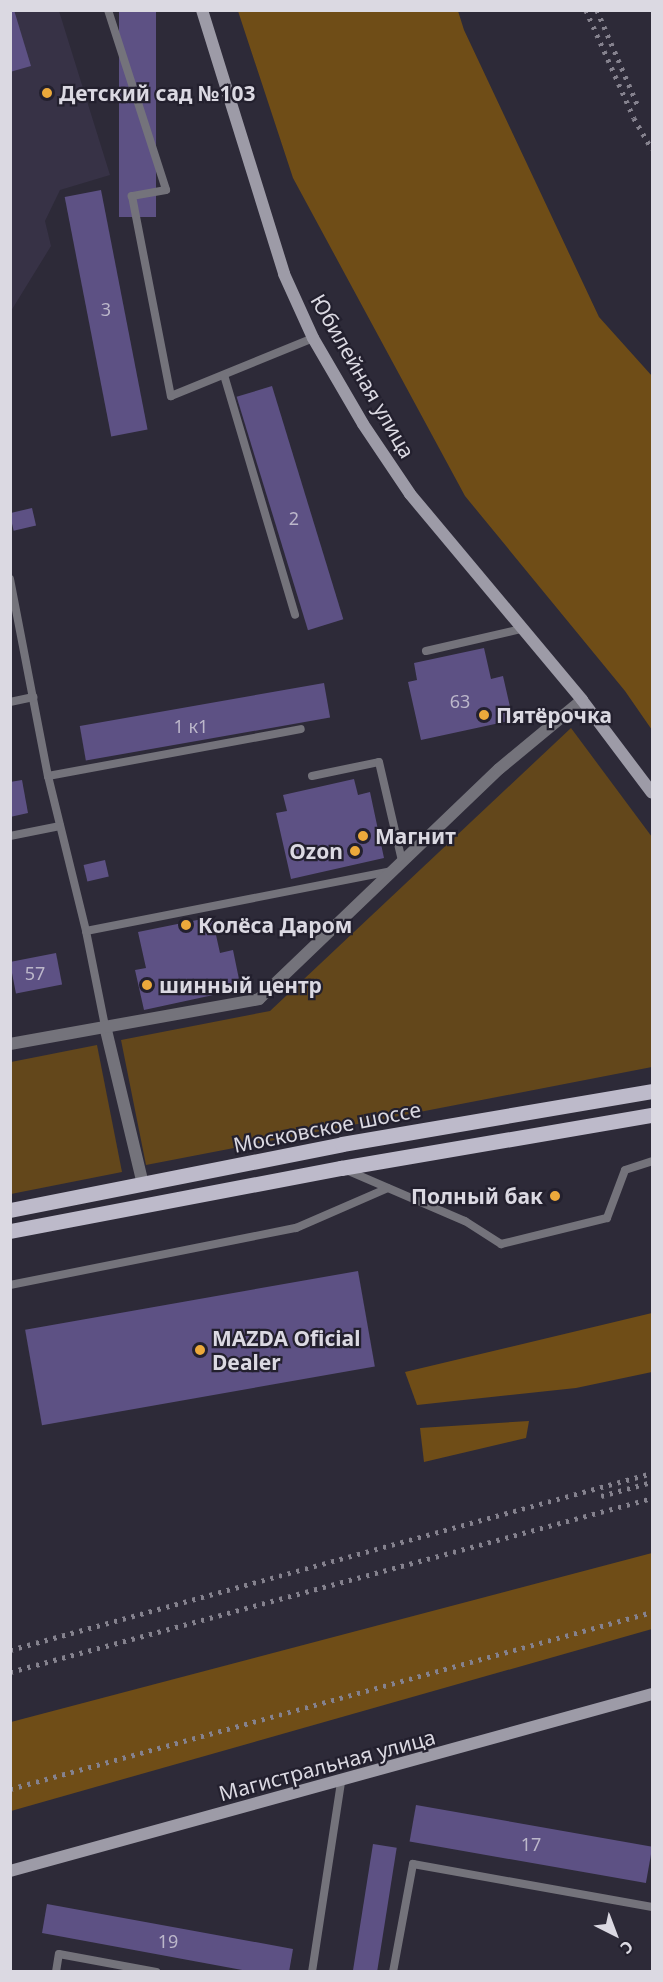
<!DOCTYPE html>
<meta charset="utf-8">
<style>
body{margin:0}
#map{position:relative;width:663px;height:1982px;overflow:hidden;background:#2d2a38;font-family:"Noto Sans",sans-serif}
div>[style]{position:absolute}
.built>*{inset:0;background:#373246}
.green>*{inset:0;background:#63471b}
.forest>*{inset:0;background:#6f4d17}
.building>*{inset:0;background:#5d5184;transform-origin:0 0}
.lane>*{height:8px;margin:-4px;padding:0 4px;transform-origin:4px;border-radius:4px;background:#74737b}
.street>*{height:12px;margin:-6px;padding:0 6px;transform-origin:6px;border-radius:6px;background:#74737b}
.secondary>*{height:12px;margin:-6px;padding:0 6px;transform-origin:6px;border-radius:6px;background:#9d9ba7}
.primary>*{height:15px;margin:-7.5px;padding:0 7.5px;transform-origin:7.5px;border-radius:7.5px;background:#bdbaca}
.rail>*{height:4.5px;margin-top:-2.25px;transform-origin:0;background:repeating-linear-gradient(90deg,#85828e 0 3px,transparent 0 9px)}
.dots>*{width:16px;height:16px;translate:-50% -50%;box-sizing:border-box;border:3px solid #23202e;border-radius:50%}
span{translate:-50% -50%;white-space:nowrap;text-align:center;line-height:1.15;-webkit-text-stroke:4.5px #23202e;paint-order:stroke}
.number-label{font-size:18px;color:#bcb7ca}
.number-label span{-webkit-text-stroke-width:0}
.poi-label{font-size:21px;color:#dbd9e2;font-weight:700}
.left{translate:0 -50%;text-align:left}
.right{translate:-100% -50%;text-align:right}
.street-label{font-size:21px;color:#dbd9e2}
.frame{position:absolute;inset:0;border:12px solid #dbd9e2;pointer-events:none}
.north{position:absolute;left:585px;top:1904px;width:60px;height:60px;-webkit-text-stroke:4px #23202e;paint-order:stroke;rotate:138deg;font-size:16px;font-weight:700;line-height:24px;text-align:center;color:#dbd9e2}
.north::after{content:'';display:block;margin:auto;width:21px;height:27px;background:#dbd9e2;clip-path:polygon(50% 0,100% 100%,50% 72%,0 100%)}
</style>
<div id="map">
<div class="built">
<div style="clip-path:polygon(11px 11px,59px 11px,110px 175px,60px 190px,45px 221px,51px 246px,11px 311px)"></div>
</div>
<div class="green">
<div style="clip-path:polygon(571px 728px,652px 837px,652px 1067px,146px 1165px,121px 1040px,270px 1011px)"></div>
<div style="clip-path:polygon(97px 1045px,122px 1172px,11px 1194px,11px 1062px)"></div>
</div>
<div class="forest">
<div style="clip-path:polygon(238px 11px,458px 11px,464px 30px,599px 317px,652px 376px,652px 730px,625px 691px,465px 496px,293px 178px)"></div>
<div style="clip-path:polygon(652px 1313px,652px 1372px,576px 1388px,417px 1405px,405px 1372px)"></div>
<div style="clip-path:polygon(529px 1421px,526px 1438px,424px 1462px,420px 1428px)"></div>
<div style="clip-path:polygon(652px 1553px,652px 1629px,11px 1811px,11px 1722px)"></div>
</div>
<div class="building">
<div style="clip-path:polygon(10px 10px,14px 10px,31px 66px,10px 72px)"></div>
<div style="left:119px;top:10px;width:37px;height:207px"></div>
<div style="left:101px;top:190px;width:244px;height:37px;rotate:79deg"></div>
<div style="left:272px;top:386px;width:244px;height:37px;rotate:73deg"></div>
<div style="left:32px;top:508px;width:18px;height:23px;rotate:77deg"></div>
<div style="clip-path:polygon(484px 648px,491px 679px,503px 676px,513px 720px,421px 740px,408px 682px,417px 680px,414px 663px)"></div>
<div style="left:324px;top:683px;width:35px;height:248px;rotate:80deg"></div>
<div style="clip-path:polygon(354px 779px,358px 795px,370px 792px,384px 858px,291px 879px,276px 813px,287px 811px,283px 795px)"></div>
<div style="clip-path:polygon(22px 780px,28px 813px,10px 817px,10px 782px)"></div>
<div style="left:105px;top:860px;width:17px;height:22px;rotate:77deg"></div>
<div style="clip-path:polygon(212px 917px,220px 953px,233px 950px,241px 989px,144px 1010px,135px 970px,146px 968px,138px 932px)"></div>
<div style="left:56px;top:953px;width:32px;height:47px;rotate:79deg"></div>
<div style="left:358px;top:1271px;width:97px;height:338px;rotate:80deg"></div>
<div style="left:416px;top:1805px;width:240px;height:37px;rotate:10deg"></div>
<div style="left:373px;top:1844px;width:24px;height:130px;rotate:9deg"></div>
<div style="clip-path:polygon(47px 1904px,293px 1949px,289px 1972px,253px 1972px,42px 1933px)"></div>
</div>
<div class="lane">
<div style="left:108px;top:10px;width:189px;rotate:72.1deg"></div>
<div style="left:166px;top:190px;width:35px;rotate:170deg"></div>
<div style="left:132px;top:196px;width:204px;rotate:79deg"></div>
<div style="left:171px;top:396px;width:153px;rotate:-22.2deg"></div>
<div style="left:224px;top:375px;width:250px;rotate:73.5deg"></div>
<div style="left:10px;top:579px;width:201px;rotate:79.1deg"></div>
<div style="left:48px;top:776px;width:160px;rotate:76.2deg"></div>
<div style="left:86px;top:931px;width:97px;rotate:78.7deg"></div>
<div style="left:426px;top:651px;width:98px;rotate:-13deg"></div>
<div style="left:10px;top:702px;width:24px;rotate:-12deg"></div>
<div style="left:48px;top:776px;width:257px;rotate:-10.5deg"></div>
<div style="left:312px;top:776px;width:68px;rotate:-11.8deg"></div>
<div style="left:379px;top:762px;width:102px;rotate:76.9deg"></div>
<div style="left:10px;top:836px;width:51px;rotate:-11.3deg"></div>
<div style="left:86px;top:931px;width:312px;rotate:-11.1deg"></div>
<div style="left:344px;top:1169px;width:132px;rotate:23.3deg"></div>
<div style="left:465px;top:1221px;width:43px;rotate:32.6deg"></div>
<div style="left:501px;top:1244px;width:109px;rotate:-13.8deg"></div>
<div style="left:607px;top:1218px;width:51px;rotate:-69.4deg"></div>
<div style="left:625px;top:1170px;width:28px;rotate:-18deg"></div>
<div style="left:10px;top:1285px;width:292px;rotate:-11.3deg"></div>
<div style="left:296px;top:1228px;width:100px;rotate:-23.5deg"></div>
<div style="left:56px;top:1972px;width:18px;rotate:-81deg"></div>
<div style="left:59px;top:1954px;width:99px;rotate:10.5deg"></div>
<div style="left:312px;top:1972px;width:192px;rotate:-81.3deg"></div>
<div style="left:393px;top:1972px;width:110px;rotate:-79.5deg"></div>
<div style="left:413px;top:1864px;width:243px;rotate:10.2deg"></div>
</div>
<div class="street">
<div style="left:105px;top:1026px;width:163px;rotate:76.5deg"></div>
<div style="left:10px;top:1044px;width:253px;rotate:-10.2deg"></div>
<div style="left:259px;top:999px;width:332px;rotate:-43.8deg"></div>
<div style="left:499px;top:769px;width:108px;rotate:-39.7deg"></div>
</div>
<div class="secondary">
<div style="left:202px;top:10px;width:276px;rotate:72.7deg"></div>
<div style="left:284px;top:274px;width:70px;rotate:65.6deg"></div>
<div style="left:313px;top:338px;width:99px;rotate:59.8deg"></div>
<div style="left:363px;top:424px;width:84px;rotate:56.1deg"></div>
<div style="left:410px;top:494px;width:268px;rotate:50.1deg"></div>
<div style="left:582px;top:700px;width:116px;rotate:53deg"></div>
<div style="left:10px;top:1871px;width:666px;rotate:-15.41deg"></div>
</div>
<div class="primary">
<div style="left:10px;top:1210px;width:338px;rotate:-11.2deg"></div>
<div style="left:342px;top:1144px;width:314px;rotate:-9.7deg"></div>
<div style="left:10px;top:1231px;width:337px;rotate:-10.8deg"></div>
<div style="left:341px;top:1168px;width:315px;rotate:-9.7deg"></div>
</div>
<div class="rail">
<div style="left:586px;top:10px;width:118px;rotate:66deg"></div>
<div style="left:634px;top:118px;width:36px;rotate:60deg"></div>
<div style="left:597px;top:10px;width:107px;rotate:66.8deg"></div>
<div style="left:601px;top:1496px;width:53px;rotate:-15.4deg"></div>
<div style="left:10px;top:1650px;width:666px;rotate:-15.41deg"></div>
<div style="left:10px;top:1672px;width:665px;rotate:-15.16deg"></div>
<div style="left:10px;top:1789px;width:666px;rotate:-15.41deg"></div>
</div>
<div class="dots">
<div style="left:47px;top:93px;background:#eca93b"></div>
<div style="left:484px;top:715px;background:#eca93b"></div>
<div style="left:363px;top:836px;background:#eca93b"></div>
<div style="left:355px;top:851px;background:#eca93b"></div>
<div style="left:186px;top:925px;background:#eca93b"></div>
<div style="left:147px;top:985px;background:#eca93b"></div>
<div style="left:555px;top:1196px;background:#eca93b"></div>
<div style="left:200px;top:1350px;background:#eca93b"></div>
</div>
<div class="number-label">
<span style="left:106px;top:309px">3</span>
<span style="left:294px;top:518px">2</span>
<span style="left:460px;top:701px">63</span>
<span style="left:191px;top:726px">1 к1</span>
<span style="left:35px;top:973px">57</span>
<span style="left:531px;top:1844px">17</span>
<span style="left:168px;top:1941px">19</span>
</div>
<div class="poi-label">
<span class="left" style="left:59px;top:93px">Детский сад №103</span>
<span class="left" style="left:496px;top:715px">Пятёрочка</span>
<span class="left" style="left:375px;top:836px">Магнит</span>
<span class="right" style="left:343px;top:851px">Ozon</span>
<span class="left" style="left:198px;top:925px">Колёса Даром</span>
<span class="left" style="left:159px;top:985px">шинный центр</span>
<span class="right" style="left:543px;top:1196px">Полный бак</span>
<span class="left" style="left:212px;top:1350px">MAZDA Oficial<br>Dealer</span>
</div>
<div class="street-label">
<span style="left:363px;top:376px;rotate:60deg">Юбилейная улица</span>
<span style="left:327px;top:1127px;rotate:-11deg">Московское шоссе</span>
<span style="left:327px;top:1765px;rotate:-15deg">Магистральная улица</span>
</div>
<div class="frame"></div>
<div class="north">С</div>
</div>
